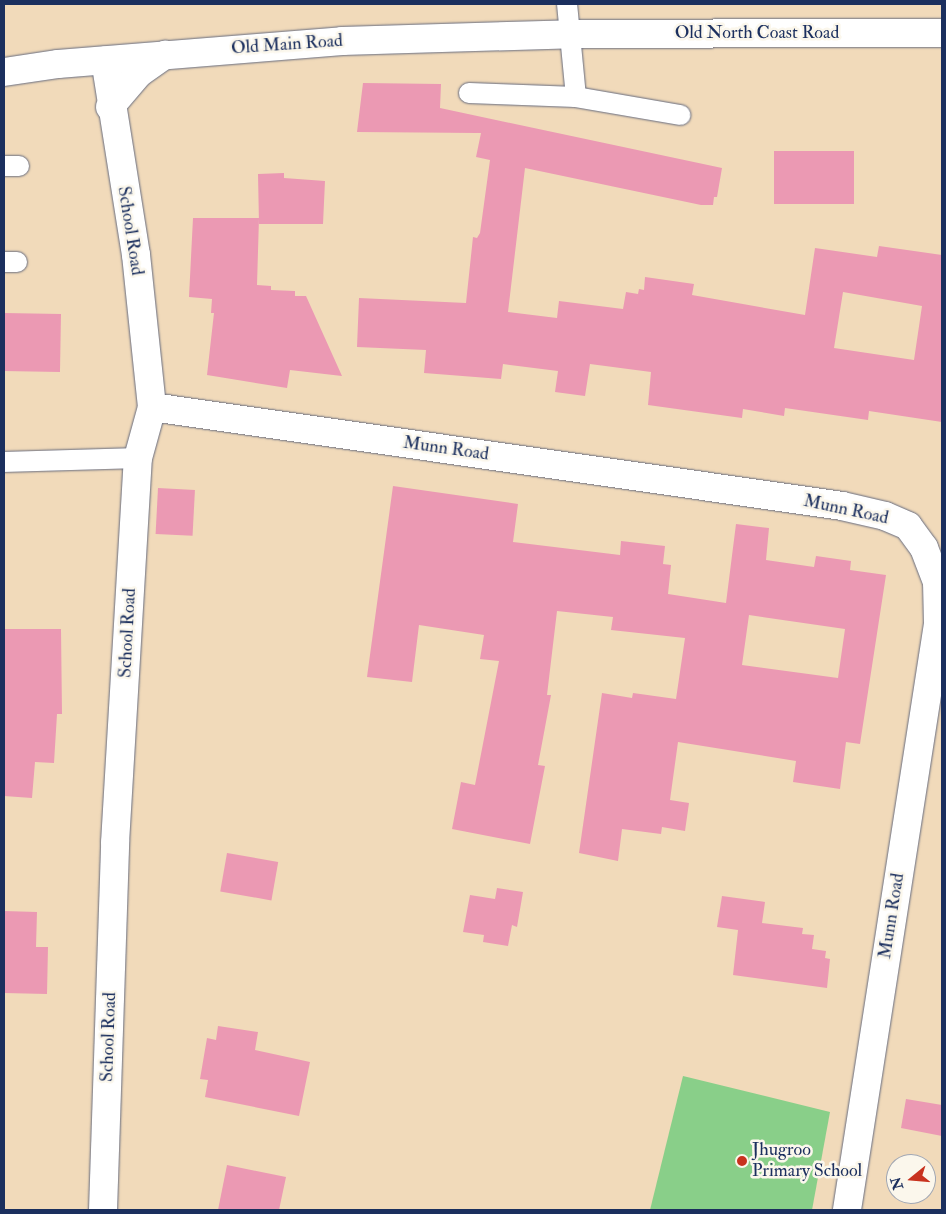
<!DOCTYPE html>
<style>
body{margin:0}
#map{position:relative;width:946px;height:1214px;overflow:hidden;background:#f1daba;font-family:"IM FELL Double Pica",serif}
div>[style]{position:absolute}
.green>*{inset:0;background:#89cf89}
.building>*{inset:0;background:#eb99b3;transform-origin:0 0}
.roads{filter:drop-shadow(0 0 1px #666b7e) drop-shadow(0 0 1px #666b7e)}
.service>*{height:20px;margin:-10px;padding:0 10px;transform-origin:10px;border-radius:10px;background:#fff}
.minor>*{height:28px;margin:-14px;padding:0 14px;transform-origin:14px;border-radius:14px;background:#fff}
.tertiary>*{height:28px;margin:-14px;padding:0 14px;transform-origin:14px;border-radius:14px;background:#fff}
.dots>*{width:14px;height:14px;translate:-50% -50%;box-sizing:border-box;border:2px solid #fbf7ec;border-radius:50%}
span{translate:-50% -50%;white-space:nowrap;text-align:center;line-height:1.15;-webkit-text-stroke:5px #fbf7ec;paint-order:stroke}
.street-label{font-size:18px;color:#1b2f5e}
.poi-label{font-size:18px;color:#1b2f5e}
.left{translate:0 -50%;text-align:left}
.frame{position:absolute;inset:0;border:5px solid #1b2f5e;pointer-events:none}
.north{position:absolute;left:886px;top:1154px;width:50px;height:50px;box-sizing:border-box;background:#fbf7ec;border:1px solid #a1a7b3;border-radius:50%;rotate:253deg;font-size:14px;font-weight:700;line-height:20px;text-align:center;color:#1b2f5e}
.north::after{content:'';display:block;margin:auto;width:18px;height:22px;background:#c8321e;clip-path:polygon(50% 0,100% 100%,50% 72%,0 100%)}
</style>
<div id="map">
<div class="green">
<div style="clip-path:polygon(683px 1076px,830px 1112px,812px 1210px,650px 1210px)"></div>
</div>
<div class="building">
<div style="clip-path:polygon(evenodd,363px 83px,441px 84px,440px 108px,722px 168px,717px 197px,714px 197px,713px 205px,701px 205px,525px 168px,508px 312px,557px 318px,559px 301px,623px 309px,626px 292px,638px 294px,639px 289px,644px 290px,645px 277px,694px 284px,692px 295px,805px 315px,815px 248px,877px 257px,879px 246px,942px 255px,942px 422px,869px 411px,868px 420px,785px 408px,784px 416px,743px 409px,742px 418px,648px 405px,651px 372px,590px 364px,585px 396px,555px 392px,558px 371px,503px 364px,501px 379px,424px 373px,426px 350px,357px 347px,359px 298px,466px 303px,473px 237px,477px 238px,480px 233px,490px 160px,476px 157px,481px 133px,357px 132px,363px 83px,843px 292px,922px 306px,914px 360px,834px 348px,843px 292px)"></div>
<div style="left:854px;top:151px;width:53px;height:80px;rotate:90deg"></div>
<div style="clip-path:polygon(284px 173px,284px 178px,325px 181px,323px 224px,259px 224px,258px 174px)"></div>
<div style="clip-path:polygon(193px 218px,259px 218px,257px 285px,271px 286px,271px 290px,295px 291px,295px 296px,306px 296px,342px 376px,290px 370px,287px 388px,207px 375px,214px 313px,211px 313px,212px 299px,189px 297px)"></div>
<div style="left:4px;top:313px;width:57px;height:58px;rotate:1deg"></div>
<div style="clip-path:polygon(evenodd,393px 486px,518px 504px,513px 542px,620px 555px,621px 541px,665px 546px,663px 564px,671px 565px,668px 594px,726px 603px,736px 524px,769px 528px,766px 560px,814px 567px,816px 556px,851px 561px,850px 570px,886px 575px,860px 744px,846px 742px,840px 789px,793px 782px,796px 761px,678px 742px,670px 800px,689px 803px,685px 831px,662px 827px,661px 834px,622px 829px,618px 861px,579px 853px,602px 693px,632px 698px,633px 693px,676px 699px,685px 638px,611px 630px,613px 617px,557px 611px,547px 695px,551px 695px,538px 765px,545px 766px,530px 844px,452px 829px,461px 782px,475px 785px,499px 661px,480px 659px,484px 635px,419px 625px,412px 682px,367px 677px,393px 486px,749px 615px,845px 629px,838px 678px,742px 665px,749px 615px)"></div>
<div style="left:158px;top:488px;width:37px;height:46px;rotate:3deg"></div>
<div style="clip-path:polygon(4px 629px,61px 629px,62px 714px,57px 714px,54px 763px,35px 762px,32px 798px,4px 796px)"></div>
<div style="left:227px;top:853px;width:52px;height:39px;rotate:10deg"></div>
<div style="clip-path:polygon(497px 888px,523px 892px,517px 927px,512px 925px,508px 946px,483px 942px,484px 935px,463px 932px,470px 895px,495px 899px)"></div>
<div style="clip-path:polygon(722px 896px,765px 902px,762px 923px,803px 928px,802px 934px,814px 935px,812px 949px,826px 951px,825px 958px,830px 959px,827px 988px,733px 975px,738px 930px,717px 927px)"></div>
<div style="clip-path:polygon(4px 911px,37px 912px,36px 947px,48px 947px,47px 994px,4px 993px)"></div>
<div style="clip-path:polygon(218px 1026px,258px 1032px,255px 1050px,310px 1062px,299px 1116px,205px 1097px,208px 1080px,200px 1079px,207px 1038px,216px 1040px)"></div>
<div style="clip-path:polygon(906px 1099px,942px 1105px,942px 1136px,901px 1128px)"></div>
<div style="clip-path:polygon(227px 1165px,286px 1177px,279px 1210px,218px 1210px)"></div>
</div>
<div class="roads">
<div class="service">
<div style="left:469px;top:93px;width:107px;rotate:2.1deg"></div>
<div style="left:576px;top:97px;width:93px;rotate:-95.5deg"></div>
<div style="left:576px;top:97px;width:106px;rotate:9.8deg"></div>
<div style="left:4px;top:166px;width:15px"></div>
<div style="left:4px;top:262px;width:13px"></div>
<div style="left:4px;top:462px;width:134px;rotate:-1.7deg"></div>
</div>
<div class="minor">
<div style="left:152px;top:407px;width:697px;rotate:8.16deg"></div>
<div style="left:842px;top:506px;width:44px;rotate:13.1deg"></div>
<div style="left:885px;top:516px;width:25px;rotate:23deg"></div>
<div style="left:908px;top:526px;width:27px;rotate:54deg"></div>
<div style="left:924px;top:548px;width:36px;rotate:69deg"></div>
<div style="left:937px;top:582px;width:42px;rotate:88.6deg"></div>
<div style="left:938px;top:624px;width:593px;rotate:98.83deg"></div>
<div style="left:103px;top:1210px;width:367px;rotate:-88.1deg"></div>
<div style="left:115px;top:843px;width:386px;rotate:-86.6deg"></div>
<div style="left:138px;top:458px;width:53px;rotate:-74.6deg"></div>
<div style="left:152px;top:407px;width:153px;rotate:-96deg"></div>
<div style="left:136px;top:255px;width:197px;rotate:-99deg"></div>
</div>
<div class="tertiary">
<div style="left:4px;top:72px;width:55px;rotate:-8.4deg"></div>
<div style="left:58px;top:64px;width:285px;rotate:-4.6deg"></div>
<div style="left:342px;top:41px;width:230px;rotate:-1.7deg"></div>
<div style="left:572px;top:34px;width:370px;rotate:-0.2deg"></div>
<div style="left:110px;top:107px;width:45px;rotate:-49.5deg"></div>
<div style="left:139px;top:73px;width:32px;rotate:-35deg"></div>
</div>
</div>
<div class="dots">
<div style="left:742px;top:1161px;background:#c8321e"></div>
</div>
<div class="street-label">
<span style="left:757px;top:33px">Old North Coast Road</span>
<span style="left:287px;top:45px;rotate:-4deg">Old Main Road</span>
<span style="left:130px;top:231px;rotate:81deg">School Road</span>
<span style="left:446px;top:449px;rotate:8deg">Munn Road</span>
<span style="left:846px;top:510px;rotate:12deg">Munn Road</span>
<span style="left:128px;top:633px;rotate:-87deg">School Road</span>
<span style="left:892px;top:916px;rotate:-81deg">Munn Road</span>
<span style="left:109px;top:1037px;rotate:-88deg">School Road</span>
</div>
<div class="poi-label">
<span class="left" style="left:752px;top:1161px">Jhugroo<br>Primary School</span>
</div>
<div class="frame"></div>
<div class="north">N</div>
</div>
